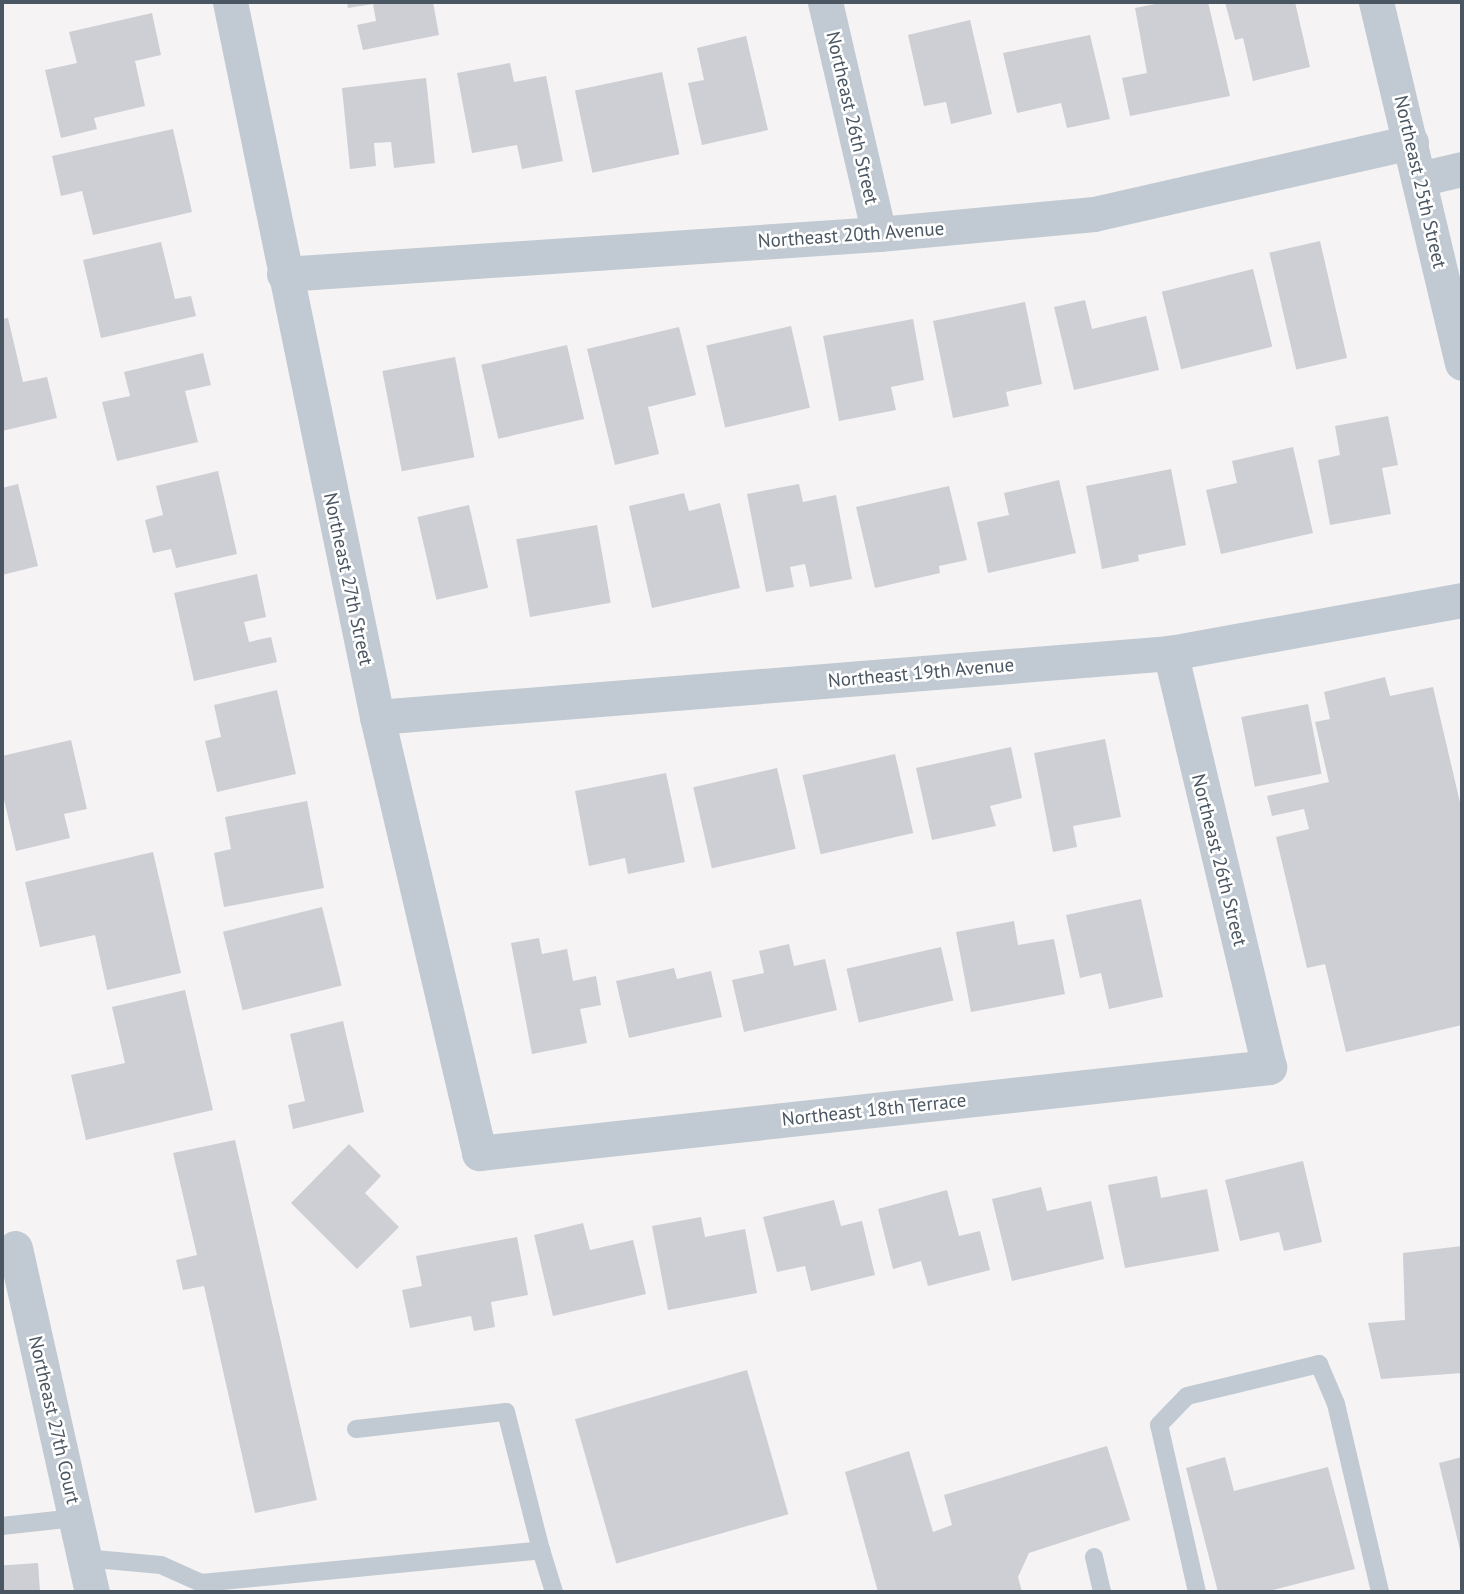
<!DOCTYPE html>
<style>
body{margin:0}
#map{position:relative;width:1464px;height:1594px;overflow:hidden;background:#f5f3f3;font-family:"PT Sans",sans-serif}
div>[style]{position:absolute}
.building>*{inset:0;background:#cdcfd5;transform-origin:0 0}
.lane>*{height:18px;margin:-9px;padding:0 9px;transform-origin:9px;border-radius:9px;background:#c1cad2}
.street>*{height:35px;margin:-17.5px;padding:0 17.5px;transform-origin:17.5px;border-radius:17.5px;background:#c1cad2}
span{translate:-50% -50%;white-space:nowrap;text-align:center;line-height:1.15;-webkit-text-stroke:5px #fff;paint-order:stroke}
.street-label{font-size:19px;color:#4a5661}
.frame{position:absolute;inset:0;border:4px solid #4a5661;pointer-events:none}
</style>
<div id="map">
<div class="building">
<div style="clip-path:polygon(347px 2px,433px 2px,439px 35px,363px 50px,357px 25px,376px 21px,373px 4px,348px 8px)"></div>
<div style="clip-path:polygon(1165px 2px,1208px 2px,1230px 96px,1130px 116px,1122px 78px,1147px 73px,1135px 8px)"></div>
<div style="clip-path:polygon(1225px 2px,1295px 2px,1310px 67px,1253px 81px,1243px 38px,1235px 40px)"></div>
<div style="clip-path:polygon(152px 13px,161px 55px,135px 61px,145px 106px,94px 118px,97px 129px,61px 138px,45px 70px,77px 63px,69px 32px)"></div>
<div style="clip-path:polygon(970px 20px,992px 114px,951px 124px,946px 102px,924px 106px,908px 35px)"></div>
<div style="clip-path:polygon(1090px 35px,1110px 119px,1067px 128px,1061px 103px,1017px 113px,1003px 53px)"></div>
<div style="clip-path:polygon(746px 36px,768px 130px,702px 145px,688px 83px,704px 80px,697px 48px)"></div>
<div style="clip-path:polygon(510px 63px,514px 82px,546px 76px,563px 161px,522px 169px,517px 145px,472px 153px,457px 73px)"></div>
<div style="left:662px;top:72px;width:84px;height:89px;rotate:78deg"></div>
<div style="clip-path:polygon(426px 78px,435px 163px,394px 168px,391px 142px,374px 143px,376px 166px,350px 169px,342px 88px)"></div>
<div style="clip-path:polygon(173px 129px,192px 212px,93px 235px,82px 191px,61px 196px,52px 156px)"></div>
<div style="left:1320px;top:241px;width:120px;height:52px;rotate:77deg"></div>
<div style="clip-path:polygon(161px 242px,175px 299px,191px 296px,196px 316px,101px 338px,83px 260px)"></div>
<div style="left:1253px;top:269px;width:80px;height:94px;rotate:76deg"></div>
<div style="clip-path:polygon(1085px 300px,1092px 329px,1146px 316px,1159px 370px,1074px 390px,1054px 307px)"></div>
<div style="clip-path:polygon(1025px 302px,1042px 384px,1006px 392px,1009px 406px,953px 418px,933px 321px)"></div>
<div style="clip-path:polygon(8px 318px,23px 382px,47px 377px,57px 418px,2px 431px,2px 319px)"></div>
<div style="clip-path:polygon(913px 319px,924px 380px,891px 387px,896px 410px,839px 421px,823px 336px)"></div>
<div style="left:791px;top:326px;width:84px;height:87px;rotate:77deg"></div>
<div style="clip-path:polygon(679px 327px,696px 395px,648px 407px,659px 454px,615px 465px,587px 349px)"></div>
<div style="left:567px;top:345px;width:76px;height:88px;rotate:77deg"></div>
<div style="clip-path:polygon(203px 353px,211px 385px,185px 391px,198px 442px,117px 461px,102px 402px,130px 396px,124px 372px)"></div>
<div style="left:455px;top:357px;width:102px;height:74px;rotate:79deg"></div>
<div style="clip-path:polygon(1388px 416px,1398px 465px,1382px 468px,1391px 514px,1330px 525px,1318px 460px,1340px 455px,1335px 426px)"></div>
<div style="clip-path:polygon(1293px 447px,1313px 533px,1221px 554px,1206px 490px,1237px 483px,1232px 461px)"></div>
<div style="clip-path:polygon(1171px 469px,1186px 545px,1138px 555px,1139px 561px,1102px 569px,1086px 486px)"></div>
<div style="clip-path:polygon(218px 471px,237px 554px,176px 568px,171px 549px,153px 553px,145px 520px,163px 515px,156px 486px)"></div>
<div style="clip-path:polygon(1059px 480px,1076px 553px,988px 573px,977px 522px,1009px 515px,1004px 493px)"></div>
<div style="clip-path:polygon(18px 484px,38px 566px,2px 575px,2px 488px)"></div>
<div style="clip-path:polygon(799px 484px,803px 502px,836px 495px,852px 579px,810px 587px,805px 564px,790px 567px,794px 587px,766px 592px,747px 494px)"></div>
<div style="clip-path:polygon(949px 486px,967px 560px,939px 566px,940px 573px,875px 588px,856px 507px)"></div>
<div style="clip-path:polygon(684px 493px,689px 511px,720px 503px,740px 588px,652px 608px,629px 506px)"></div>
<div style="left:469px;top:505px;width:85px;height:53px;rotate:77deg"></div>
<div style="left:597px;top:525px;width:79px;height:82px;rotate:80deg"></div>
<div style="clip-path:polygon(257px 574px,266px 617px,244px 622px,249px 642px,271px 637px,277px 662px,194px 681px,174px 593px)"></div>
<div style="clip-path:polygon(1385px 677px,1390px 696px,1433px 687px,1462px 811px,1462px 1025px,1346px 1052px,1325px 964px,1307px 968px,1276px 837px,1309px 829px,1304px 809px,1272px 816px,1267px 796px,1329px 782px,1315px 722px,1330px 719px,1324px 692px)"></div>
<div style="clip-path:polygon(277px 690px,296px 774px,217px 792px,205px 741px,221px 737px,214px 705px)"></div>
<div style="left:1308px;top:704px;width:71px;height:68px;rotate:79deg"></div>
<div style="clip-path:polygon(1105px 739px,1121px 817px,1073px 826px,1077px 847px,1053px 852px,1034px 753px)"></div>
<div style="clip-path:polygon(71px 740px,87px 809px,64px 814px,70px 838px,16px 851px,2px 791px,2px 756px)"></div>
<div style="clip-path:polygon(1011px 747px,1022px 798px,990px 806px,996px 826px,932px 840px,916px 768px)"></div>
<div style="left:895px;top:754px;width:81px;height:95px;rotate:77deg"></div>
<div style="left:777px;top:768px;width:83px;height:86px;rotate:77deg"></div>
<div style="clip-path:polygon(666px 773px,685px 862px,628px 874px,625px 858px,589px 866px,575px 791px)"></div>
<div style="clip-path:polygon(307px 801px,324px 888px,224px 907px,214px 853px,231px 849px,225px 817px)"></div>
<div style="clip-path:polygon(153px 852px,181px 973px,107px 990px,95px 935px,40px 947px,25px 882px)"></div>
<div style="clip-path:polygon(1141px 899px,1163px 997px,1109px 1009px,1101px 973px,1080px 978px,1066px 915px)"></div>
<div style="left:322px;top:907px;width:81px;height:102px;rotate:76deg"></div>
<div style="clip-path:polygon(1014px 921px,1018px 945px,1054px 939px,1065px 994px,971px 1012px,956px 932px)"></div>
<div style="clip-path:polygon(539px 938px,542px 954px,567px 949px,573px 981px,596px 976px,601px 1005px,580px 1009px,587px 1043px,532px 1054px,511px 943px)"></div>
<div style="clip-path:polygon(789px 944px,794px 966px,825px 959px,837px 1010px,744px 1032px,732px 980px,764px 973px,759px 951px)"></div>
<div style="left:941px;top:947px;width:55px;height:97px;rotate:77deg"></div>
<div style="clip-path:polygon(674px 968px,677px 979px,711px 971px,722px 1017px,629px 1038px,616px 981px)"></div>
<div style="clip-path:polygon(185px 990px,213px 1110px,86px 1140px,71px 1075px,125px 1063px,112px 1007px)"></div>
<div style="clip-path:polygon(343px 1021px,364px 1112px,293px 1129px,288px 1105px,305px 1101px,290px 1034px)"></div>
<div style="clip-path:polygon(235px 1140px,317px 1500px,255px 1513px,204px 1286px,183px 1290px,176px 1260px,197px 1255px,173px 1153px)"></div>
<div style="clip-path:polygon(349px 1144px,381px 1176px,365px 1193px,399px 1227px,357px 1269px,291px 1203px)"></div>
<div style="clip-path:polygon(1303px 1161px,1322px 1242px,1284px 1251px,1279px 1232px,1240px 1241px,1225px 1180px)"></div>
<div style="clip-path:polygon(1157px 1176px,1161px 1198px,1207px 1189px,1219px 1251px,1125px 1268px,1108px 1185px)"></div>
<div style="clip-path:polygon(1041px 1187px,1047px 1211px,1091px 1201px,1104px 1259px,1012px 1281px,992px 1199px)"></div>
<div style="clip-path:polygon(947px 1190px,959px 1236px,980px 1231px,990px 1270px,928px 1286px,921px 1261px,893px 1269px,878px 1209px)"></div>
<div style="clip-path:polygon(834px 1200px,841px 1226px,862px 1221px,875px 1275px,811px 1291px,805px 1266px,777px 1272px,763px 1217px)"></div>
<div style="clip-path:polygon(701px 1217px,705px 1237px,745px 1229px,757px 1293px,668px 1310px,652px 1226px)"></div>
<div style="clip-path:polygon(583px 1223px,590px 1250px,633px 1240px,646px 1294px,553px 1316px,534px 1235px)"></div>
<div style="clip-path:polygon(517px 1237px,528px 1295px,491px 1302px,495px 1327px,474px 1331px,471px 1316px,410px 1328px,402px 1290px,422px 1286px,416px 1256px)"></div>
<div style="clip-path:polygon(1462px 1246px,1462px 1373px,1381px 1379px,1368px 1323px,1405px 1320px,1403px 1253px)"></div>
<div style="left:747px;top:1370px;width:150px;height:179px;rotate:74deg"></div>
<div style="clip-path:polygon(1107px 1446px,1130px 1520px,1029px 1553px,1018px 1577px,1022px 1592px,878px 1592px,845px 1472px,909px 1451px,933px 1532px,952px 1525px,944px 1495px)"></div>
<div style="clip-path:polygon(1225px 1457px,1234px 1491px,1328px 1467px,1355px 1569px,1265px 1592px,1218px 1592px,1186px 1468px)"></div>
<div style="clip-path:polygon(1462px 1457px,1462px 1554px,1461px 1554px,1439px 1463px)"></div>
<div style="left:38px;top:1563px;width:29px;height:36px;rotate:86deg"></div>
</div>
<div class="lane">
<div style="left:356px;top:1429px;width:151px;rotate:-6.5deg"></div>
<div style="left:506px;top:1412px;width:142px;rotate:75.8deg"></div>
<div style="left:2px;top:1526px;width:73px;rotate:-6.3deg"></div>
<div style="left:1094px;top:1557px;width:36px;rotate:77deg"></div>
<div style="left:84px;top:1558px;width:77px;rotate:5.2deg"></div>
<div style="left:161px;top:1565px;width:44px;rotate:24.2deg"></div>
<div style="left:201px;top:1583px;width:342px;rotate:-5.5deg"></div>
<div style="left:541px;top:1550px;width:44px;rotate:72.8deg"></div>
<div style="left:1197px;top:1592px;width:171px;rotate:-102.8deg"></div>
<div style="left:1159px;top:1425px;width:40px;rotate:-46deg"></div>
<div style="left:1187px;top:1396px;width:136px;rotate:-13.6deg"></div>
<div style="left:1319px;top:1364px;width:43px;rotate:67deg"></div>
<div style="left:1336px;top:1404px;width:193px;rotate:76.8deg"></div>
</div>
<div class="street">
<div style="left:230px;top:2px;width:730px;rotate:78.38deg"></div>
<div style="left:377px;top:717px;width:448px;rotate:76.8deg"></div>
<div style="left:479px;top:1153px;width:795px;rotate:-6.21deg"></div>
<div style="left:1269px;top:1067px;width:426px;rotate:-103.4deg"></div>
<div style="left:825px;top:2px;width:238px;rotate:76.9deg"></div>
<div style="left:1376px;top:2px;width:371px;rotate:76.6deg"></div>
<div style="left:1419px;top:179px;width:44px;rotate:-13.1deg"></div>
<div style="left:284px;top:274px;width:596px;rotate:-3.85deg"></div>
<div style="left:879px;top:234px;width:216px;rotate:-5.3deg"></div>
<div style="left:1094px;top:214px;width:325px;rotate:-12.8deg"></div>
<div style="left:377px;top:717px;width:796px;rotate:-4.61deg"></div>
<div style="left:1170px;top:653px;width:297px;rotate:-10.3deg"></div>
<div style="left:15px;top:1248px;width:353px;rotate:77.4deg"></div>
</div>
<div class="street-label">
<span style="left:852px;top:118px;rotate:77deg">Northeast 26th Street</span>
<span style="left:1420px;top:182px;rotate:77deg">Northeast 25th Street</span>
<span style="left:851px;top:235px;rotate:-4deg">Northeast 20th Avenue</span>
<span style="left:348px;top:579px;rotate:78deg">Northeast 27th Street</span>
<span style="left:921px;top:673px;rotate:-5deg">Northeast 19th Avenue</span>
<span style="left:1219px;top:860px;rotate:76deg">Northeast 26th Street</span>
<span style="left:874px;top:1110px;rotate:-6deg">Northeast 18th Terrace</span>
<span style="left:54px;top:1420px;rotate:77deg">Northeast 27th Court</span>
</div>
<div class="frame"></div>
</div>
